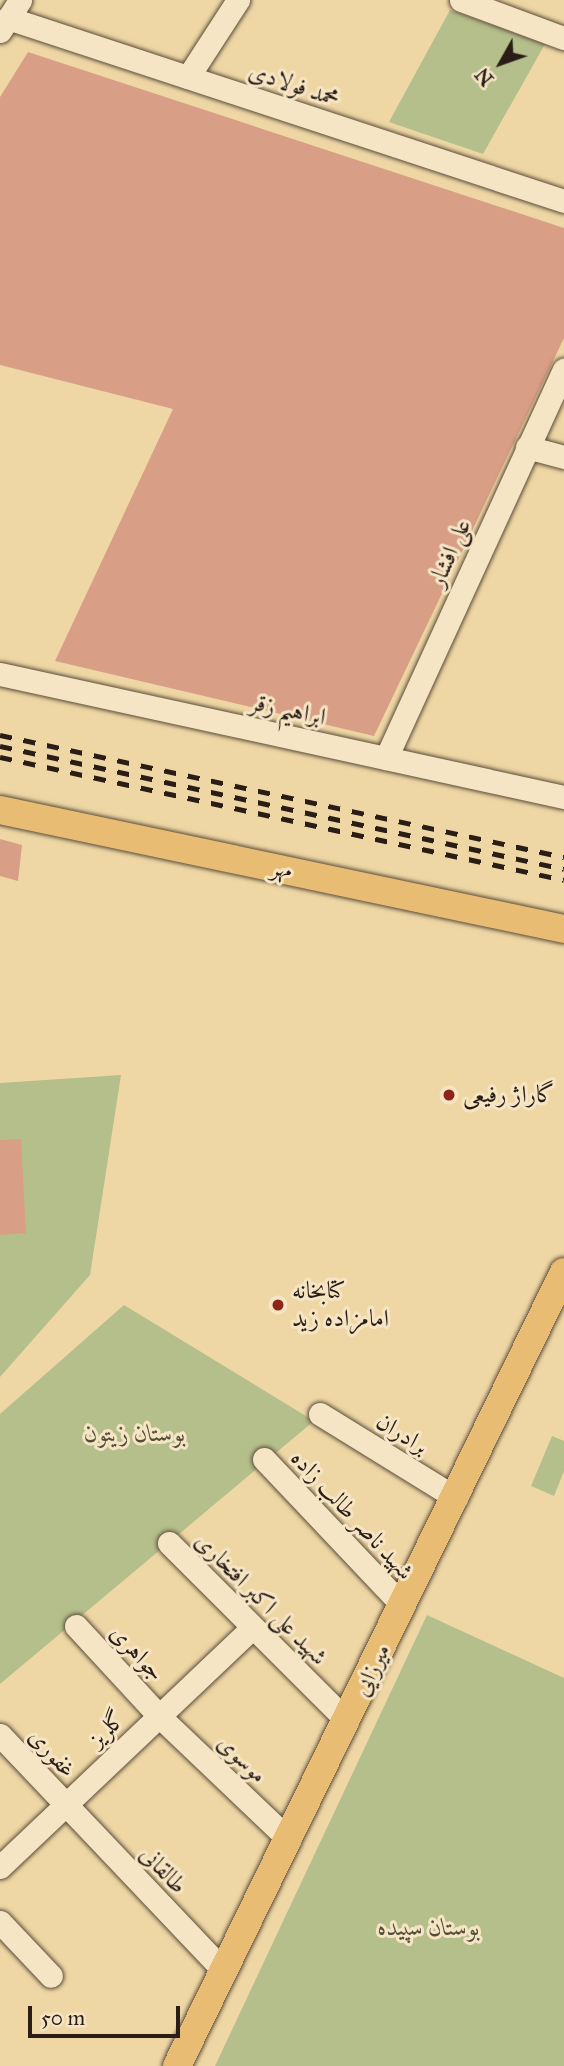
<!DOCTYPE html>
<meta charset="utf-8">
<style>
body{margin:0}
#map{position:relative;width:564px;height:2066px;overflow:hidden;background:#efd7a5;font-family:"IM FELL Great Primer",Amiri,serif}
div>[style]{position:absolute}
.green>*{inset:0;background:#b4bf8b}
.building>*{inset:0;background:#d99f86}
.roads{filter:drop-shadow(0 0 2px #5b4c3a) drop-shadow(0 0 2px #5b4c3a)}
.minor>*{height:23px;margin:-11.5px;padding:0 11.5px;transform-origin:11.5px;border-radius:11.5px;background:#f5e5c4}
.major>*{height:28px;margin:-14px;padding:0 14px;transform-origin:14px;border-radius:14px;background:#e8bc72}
.rail>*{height:5px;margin-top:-2.5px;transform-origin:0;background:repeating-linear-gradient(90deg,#2a1d16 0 12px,transparent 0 24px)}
.dots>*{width:19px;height:19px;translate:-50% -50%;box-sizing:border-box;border:4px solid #f5e5c4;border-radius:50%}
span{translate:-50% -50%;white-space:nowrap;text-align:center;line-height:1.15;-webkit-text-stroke:6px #f5e5c4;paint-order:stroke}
.street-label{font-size:24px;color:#2a1d16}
.poi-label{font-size:24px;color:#2a1d16}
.left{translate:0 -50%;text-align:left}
.park-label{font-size:24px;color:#534e39;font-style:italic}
.north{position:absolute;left:466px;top:28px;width:70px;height:70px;-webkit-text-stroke:5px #f5e5c4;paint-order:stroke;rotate:230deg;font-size:19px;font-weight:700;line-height:28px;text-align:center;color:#2a1d16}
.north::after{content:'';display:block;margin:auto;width:24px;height:32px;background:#2a1d16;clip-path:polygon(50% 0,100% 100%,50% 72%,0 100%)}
.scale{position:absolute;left:28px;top:2006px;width:152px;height:32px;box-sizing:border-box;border:4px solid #2a1d16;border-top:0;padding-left:9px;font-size:21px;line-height:24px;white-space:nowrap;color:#2a1d16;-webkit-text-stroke:5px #f5e5c4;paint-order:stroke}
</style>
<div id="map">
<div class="green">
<div style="clip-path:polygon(450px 10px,545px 44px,483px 154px,389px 122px)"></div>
<div style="clip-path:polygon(121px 1075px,90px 1275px,0 1377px,0 1083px)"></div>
<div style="clip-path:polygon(124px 1305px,314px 1421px,0 1684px,0 1414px)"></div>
<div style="clip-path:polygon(552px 1436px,564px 1441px,564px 1471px,554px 1496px,531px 1486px)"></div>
<div style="clip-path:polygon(427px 1615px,564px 1678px,564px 2066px,215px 2066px)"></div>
</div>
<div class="building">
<div style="clip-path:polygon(28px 52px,564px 228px,564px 338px,374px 736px,55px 661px,173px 409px,0 365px,0 97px)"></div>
<div style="clip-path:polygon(0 839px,22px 845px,18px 881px,0 876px)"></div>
<div style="clip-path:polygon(21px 1139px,26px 1233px,0 1235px,0 1140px)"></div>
</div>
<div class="roads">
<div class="minor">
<div style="left:461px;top:0;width:110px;rotate:20.3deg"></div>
<div style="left:8px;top:18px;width:585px;rotate:18.22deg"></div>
<div style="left:0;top:31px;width:37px;rotate:-57deg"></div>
<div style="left:188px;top:77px;width:92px;rotate:-57deg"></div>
<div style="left:527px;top:447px;width:38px;rotate:15deg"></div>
<div style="left:0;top:674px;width:577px;rotate:12.3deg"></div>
<div style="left:386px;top:758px;width:427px;rotate:-65.4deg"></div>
<div style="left:320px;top:1414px;width:160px;rotate:31.7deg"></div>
<div style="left:264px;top:1459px;width:202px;rotate:46.6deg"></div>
<div style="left:169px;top:1543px;width:252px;rotate:45deg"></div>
<div style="left:76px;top:1626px;width:122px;rotate:47.3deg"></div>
<div style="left:159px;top:1716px;width:180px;rotate:43.6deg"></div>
<div style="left:0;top:1735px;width:325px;rotate:46.5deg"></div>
<div style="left:0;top:1867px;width:346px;rotate:-43.5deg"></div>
<div style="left:0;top:1922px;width:74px;rotate:46.6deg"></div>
</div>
<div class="major">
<div style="left:0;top:810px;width:576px;rotate:11.91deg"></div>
<div style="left:177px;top:2066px;width:883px;rotate:-64.02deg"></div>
</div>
</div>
<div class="rail">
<div style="left:0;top:735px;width:577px;rotate:12.21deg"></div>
<div style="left:0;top:746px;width:577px;rotate:12.3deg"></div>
<div style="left:0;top:757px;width:577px;rotate:12.3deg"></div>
</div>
<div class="dots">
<div style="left:449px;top:1095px;background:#8f2418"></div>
<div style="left:278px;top:1305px;background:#8f2418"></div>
</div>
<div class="street-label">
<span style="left:294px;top:85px;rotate:18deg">محمد فولادی</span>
<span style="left:450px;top:553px;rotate:-66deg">علی افشار</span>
<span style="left:288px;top:710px;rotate:12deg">ابراهیم زقر</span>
<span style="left:282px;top:869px;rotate:12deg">مهر</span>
<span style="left:402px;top:1434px;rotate:32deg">برادران</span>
<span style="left:352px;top:1515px;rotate:47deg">شهید ناصر طالب زاده</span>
<span style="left:261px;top:1599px;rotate:45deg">شهید علی اکبر افتخاری</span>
<span style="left:137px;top:1653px;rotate:47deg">جواهری</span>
<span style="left:372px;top:1670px;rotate:-64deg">میرزایی</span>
<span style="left:107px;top:1729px;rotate:-44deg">گلریز</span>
<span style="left:52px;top:1753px;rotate:48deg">غفوری</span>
<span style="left:242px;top:1759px;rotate:44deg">موسوی</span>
<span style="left:163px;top:1870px;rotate:46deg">طالقانی</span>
</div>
<div class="poi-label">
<span class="left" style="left:463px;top:1095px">گاراژ رفیعی</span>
<span class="left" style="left:292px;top:1305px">کتابخانه<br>امامزاده زید</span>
</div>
<div class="park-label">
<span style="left:135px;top:1434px">بوستان زیتون</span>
<span style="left:429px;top:1928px">بوستان سپیده</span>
</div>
<div class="north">N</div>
<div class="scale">50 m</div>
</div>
